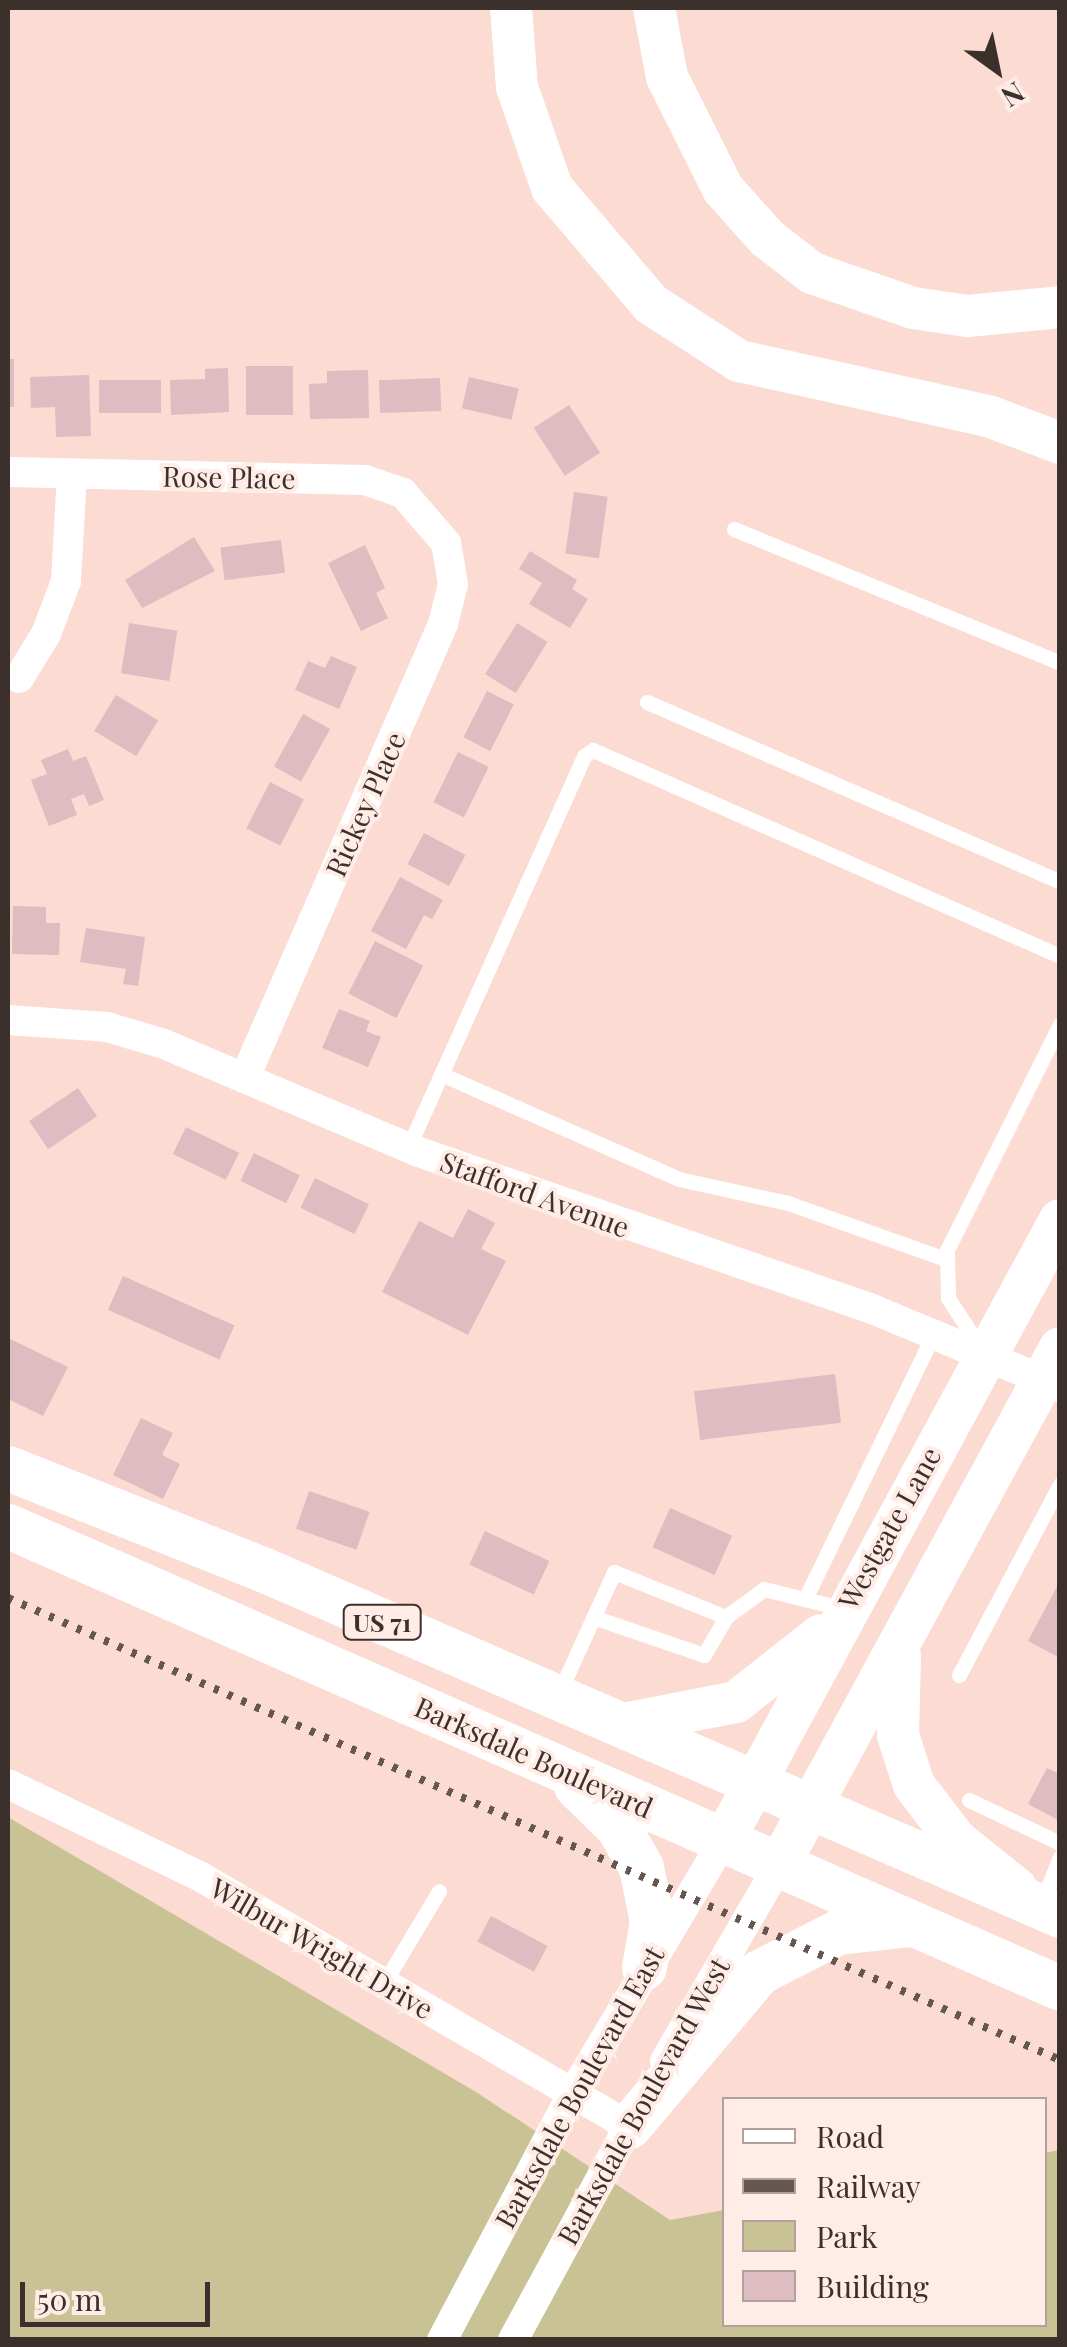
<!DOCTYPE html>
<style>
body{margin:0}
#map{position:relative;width:1067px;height:2347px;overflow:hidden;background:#fbdbd2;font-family:"Playfair Display",serif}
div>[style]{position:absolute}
.green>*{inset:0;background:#c9c294}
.building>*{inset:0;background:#ddbcc2;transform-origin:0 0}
.service>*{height:15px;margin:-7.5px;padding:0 7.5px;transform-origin:7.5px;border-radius:7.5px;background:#fff}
.minor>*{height:30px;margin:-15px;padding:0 15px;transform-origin:15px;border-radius:15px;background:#fff}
.secondary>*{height:42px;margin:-21px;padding:0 21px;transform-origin:21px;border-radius:21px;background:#fff}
.primary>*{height:45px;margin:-22.5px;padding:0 22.5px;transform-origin:22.5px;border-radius:22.5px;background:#fff}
.rail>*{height:8px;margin-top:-4px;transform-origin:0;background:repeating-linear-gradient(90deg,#665650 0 5px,transparent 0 15px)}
span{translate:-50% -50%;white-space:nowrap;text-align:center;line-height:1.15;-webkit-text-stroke:8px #ffece6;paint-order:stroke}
.shield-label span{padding:2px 8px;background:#ffece6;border:2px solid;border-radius:8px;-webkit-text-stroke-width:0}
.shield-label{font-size:25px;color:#3c302c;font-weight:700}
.street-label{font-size:28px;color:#3c302c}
.frame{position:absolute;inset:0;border:10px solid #3c302c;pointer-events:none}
.legend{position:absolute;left:722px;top:2097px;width:325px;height:230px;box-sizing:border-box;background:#ffece6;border:2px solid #b1a19c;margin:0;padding:12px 18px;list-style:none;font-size:30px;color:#3c302c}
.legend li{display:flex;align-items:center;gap:20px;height:50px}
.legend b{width:50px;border:2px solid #b1a19c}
.north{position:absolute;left:947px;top:20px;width:100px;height:100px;-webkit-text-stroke:8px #ffece6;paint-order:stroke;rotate:147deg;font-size:28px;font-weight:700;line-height:40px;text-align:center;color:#3c302c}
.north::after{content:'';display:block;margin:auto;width:35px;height:45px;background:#3c302c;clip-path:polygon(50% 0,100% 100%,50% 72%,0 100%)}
.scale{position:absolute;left:20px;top:2282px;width:190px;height:45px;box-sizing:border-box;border:5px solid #3c302c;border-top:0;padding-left:12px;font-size:30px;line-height:35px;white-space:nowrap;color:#3c302c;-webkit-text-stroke:8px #ffece6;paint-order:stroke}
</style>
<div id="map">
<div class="green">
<div style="clip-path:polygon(8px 1817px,476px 2092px,670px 2220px,724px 2210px,724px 2324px,1044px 2324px,1045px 2153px,1059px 2150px,1059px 2339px,8px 2340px)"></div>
</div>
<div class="building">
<div style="left:8px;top:359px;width:6px;height:48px"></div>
<div style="left:293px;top:366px;width:49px;height:47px;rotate:90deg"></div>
<div style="clip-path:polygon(228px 368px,229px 412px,171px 415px,170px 380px,205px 379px,205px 369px)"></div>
<div style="clip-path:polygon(368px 370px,369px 418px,310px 419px,309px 384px,327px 383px,327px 371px)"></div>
<div style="clip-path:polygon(89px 375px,91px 436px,56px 437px,55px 407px,31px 408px,30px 377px)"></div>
<div style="left:469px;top:377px;width:51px;height:32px;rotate:13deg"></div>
<div style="left:440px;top:378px;width:33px;height:61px;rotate:88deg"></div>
<div style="left:99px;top:380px;width:62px;height:33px"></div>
<div style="left:569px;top:405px;width:57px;height:42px;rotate:57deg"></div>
<div style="left:574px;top:492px;width:34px;height:62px;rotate:8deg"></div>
<div style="clip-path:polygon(194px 537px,215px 571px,142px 608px,125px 580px)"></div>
<div style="left:281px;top:540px;width:33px;height:61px;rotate:83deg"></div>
<div style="clip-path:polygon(365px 545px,385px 588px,376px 593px,388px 618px,361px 631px,328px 563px)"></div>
<div style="clip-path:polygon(530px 551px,577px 580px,572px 589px,588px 599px,570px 628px,529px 604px,542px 583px,519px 569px)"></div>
<div style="left:129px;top:623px;width:49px;height:51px;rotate:9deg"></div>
<div style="left:517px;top:623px;width:36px;height:60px;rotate:32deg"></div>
<div style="clip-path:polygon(331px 656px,357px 667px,339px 709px,295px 690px,308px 661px,325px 668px)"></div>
<div style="left:487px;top:691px;width:30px;height:52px;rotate:27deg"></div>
<div style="left:116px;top:695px;width:49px;height:42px;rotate:31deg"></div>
<div style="left:303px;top:714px;width:31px;height:60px;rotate:29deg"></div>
<div style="clip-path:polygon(68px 749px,73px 761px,86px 756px,104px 800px,89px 806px,84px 794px,71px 799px,77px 815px,49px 826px,31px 780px,47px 774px,41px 760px)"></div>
<div style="left:458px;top:752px;width:34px;height:56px;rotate:26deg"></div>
<div style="left:270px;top:782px;width:38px;height:52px;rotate:27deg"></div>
<div style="left:424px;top:833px;width:47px;height:35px;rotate:28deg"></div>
<div style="clip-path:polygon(400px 877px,443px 900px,432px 919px,424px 915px,406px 949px,371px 931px)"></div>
<div style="clip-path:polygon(13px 906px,46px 907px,46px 923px,60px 923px,59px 955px,12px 954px)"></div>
<div style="clip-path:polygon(86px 928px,145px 937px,138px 986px,123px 984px,126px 969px,80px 962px)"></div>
<div style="left:375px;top:941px;width:54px;height:59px;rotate:27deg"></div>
<div style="clip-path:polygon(339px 1009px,370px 1021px,366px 1031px,381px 1037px,368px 1067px,322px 1048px)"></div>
<div style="left:78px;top:1088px;width:34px;height:59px;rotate:56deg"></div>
<div style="left:186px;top:1127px;width:59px;height:30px;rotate:26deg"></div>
<div style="left:254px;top:1153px;width:51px;height:31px;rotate:26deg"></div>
<div style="left:315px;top:1178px;width:60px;height:33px;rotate:26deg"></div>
<div style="clip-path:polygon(468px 1209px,495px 1223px,481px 1249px,506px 1261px,468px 1335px,382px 1292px,419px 1221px,453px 1238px)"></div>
<div style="left:123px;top:1276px;width:122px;height:37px;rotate:24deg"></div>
<div style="clip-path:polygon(8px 1338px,68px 1367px,43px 1416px,8px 1399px)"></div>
<div style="left:835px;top:1374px;width:49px;height:142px;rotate:83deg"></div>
<div style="clip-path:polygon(141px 1418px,173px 1433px,162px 1455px,180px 1464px,163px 1499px,113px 1475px)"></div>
<div style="left:309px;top:1491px;width:64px;height:40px;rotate:19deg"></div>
<div style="left:670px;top:1508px;width:68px;height:43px;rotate:24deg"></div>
<div style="left:485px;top:1531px;width:71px;height:37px;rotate:25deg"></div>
<div style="clip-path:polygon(1060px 1581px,1060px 1658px,1028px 1641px)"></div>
<div style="clip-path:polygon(1047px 1768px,1060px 1774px,1060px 1821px,1028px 1804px)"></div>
<div style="left:491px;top:1916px;width:64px;height:29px;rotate:28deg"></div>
</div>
<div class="service">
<div style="left:734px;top:529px;width:352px;rotate:22.3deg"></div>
<div style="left:647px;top:702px;width:451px;rotate:23.5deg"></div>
<div style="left:441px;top:1074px;width:260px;rotate:23.8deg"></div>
<div style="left:679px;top:1179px;width:112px;rotate:12.4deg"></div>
<div style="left:788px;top:1203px;width:167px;rotate:19.6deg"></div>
<div style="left:408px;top:1148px;width:430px;rotate:-65.8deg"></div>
<div style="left:584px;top:756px;width:11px;rotate:-34deg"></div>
<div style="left:593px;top:750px;width:510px;rotate:23.8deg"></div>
<div style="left:980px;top:1347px;width:59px;rotate:-123.1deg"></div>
<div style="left:948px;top:1298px;width:48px;rotate:-91.2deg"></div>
<div style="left:947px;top:1250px;width:253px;rotate:-63.4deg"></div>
<div style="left:805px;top:1599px;width:296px;rotate:-64.1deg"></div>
<div style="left:726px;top:1617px;width:47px;rotate:-36.4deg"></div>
<div style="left:764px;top:1589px;width:82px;rotate:14deg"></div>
<div style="left:959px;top:1675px;width:216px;rotate:-62.1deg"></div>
<div style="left:558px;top:1695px;width:135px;rotate:-65.5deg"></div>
<div style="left:614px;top:1572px;width:121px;rotate:21.9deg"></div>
<div style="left:726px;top:1617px;width:44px;rotate:120.1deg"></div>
<div style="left:704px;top:1655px;width:117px;rotate:-161.1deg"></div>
<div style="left:969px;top:1800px;width:101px;rotate:25.3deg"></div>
<div style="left:1041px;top:1904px;width:51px;rotate:-68deg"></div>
<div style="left:384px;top:1983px;width:107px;rotate:-59.1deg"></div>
</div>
<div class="minor">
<div style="left:8px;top:472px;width:357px;rotate:1.3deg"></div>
<div style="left:365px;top:480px;width:40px;rotate:18.9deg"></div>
<div style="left:403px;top:493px;width:66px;rotate:49.3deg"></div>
<div style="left:446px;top:543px;width:42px;rotate:80.3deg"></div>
<div style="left:453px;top:584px;width:41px;rotate:104deg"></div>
<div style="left:443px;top:624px;width:495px;rotate:113.6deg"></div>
<div style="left:19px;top:678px;width:52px;rotate:-58.5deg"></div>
<div style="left:46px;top:634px;width:57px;rotate:-69.3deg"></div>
<div style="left:66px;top:581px;width:108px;rotate:-86.8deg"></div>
<div style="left:8px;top:1020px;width:99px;rotate:4deg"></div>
<div style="left:107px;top:1027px;width:59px;rotate:16.6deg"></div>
<div style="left:164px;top:1044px;width:274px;rotate:23deg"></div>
<div style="left:416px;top:1151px;width:483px;rotate:19.1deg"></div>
<div style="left:872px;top:1309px;width:204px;rotate:22.5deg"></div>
<div style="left:8px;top:1784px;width:214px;rotate:25.7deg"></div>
<div style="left:201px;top:1877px;width:495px;rotate:30.2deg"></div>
<div style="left:665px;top:2061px;width:227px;rotate:-59.8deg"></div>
<div style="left:442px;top:2340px;width:280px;rotate:-62.1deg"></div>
<div style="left:573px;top:2093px;width:295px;rotate:-59.2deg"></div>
<div style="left:513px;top:2340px;width:262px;rotate:-61.5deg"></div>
</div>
<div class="secondary">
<div style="left:511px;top:8px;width:79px;rotate:85.7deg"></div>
<div style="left:517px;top:87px;width:107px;rotate:70.9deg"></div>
<div style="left:552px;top:188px;width:153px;rotate:49.5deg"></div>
<div style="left:651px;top:304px;width:105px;rotate:32.9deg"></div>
<div style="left:739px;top:361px;width:258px;rotate:12.5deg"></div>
<div style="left:991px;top:417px;width:74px;rotate:20.6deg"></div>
<div style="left:654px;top:8px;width:70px;rotate:79.3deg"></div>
<div style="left:667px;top:77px;width:125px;rotate:63.4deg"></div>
<div style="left:723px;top:189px;width:66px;rotate:48.1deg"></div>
<div style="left:767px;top:238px;width:57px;rotate:37.9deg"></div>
<div style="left:812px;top:273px;width:107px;rotate:19.1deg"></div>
<div style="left:913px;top:308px;width:55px;rotate:8.4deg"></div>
<div style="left:967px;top:316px;width:93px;rotate:-5.5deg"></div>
<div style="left:900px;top:1655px;width:80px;rotate:91.4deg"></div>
<div style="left:898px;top:1735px;width:52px;rotate:72.3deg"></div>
<div style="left:914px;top:1785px;width:69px;rotate:52.6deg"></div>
<div style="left:956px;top:1840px;width:77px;rotate:38.7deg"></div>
<div style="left:618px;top:1725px;width:120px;rotate:-11deg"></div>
<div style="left:736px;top:1702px;width:108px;rotate:-38.2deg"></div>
<div style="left:724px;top:1840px;width:705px;rotate:-61.55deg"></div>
<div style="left:779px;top:1865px;width:588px;rotate:-61.48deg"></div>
</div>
<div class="primary">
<div style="left:8px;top:1468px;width:273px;rotate:21.7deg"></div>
<div style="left:262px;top:1569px;width:870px;rotate:23.44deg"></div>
<div style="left:8px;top:1526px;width:1149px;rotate:23.71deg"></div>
<div style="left:576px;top:1786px;width:59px;rotate:44.3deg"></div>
<div style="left:618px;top:1827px;width:46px;rotate:60.1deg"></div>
<div style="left:641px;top:1867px;width:55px;rotate:78.5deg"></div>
<div style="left:652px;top:1921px;width:47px;rotate:99.9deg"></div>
<div style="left:629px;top:2126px;width:202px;rotate:-49.8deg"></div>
<div style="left:759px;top:1972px;width:89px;rotate:-26.9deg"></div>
<div style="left:838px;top:1932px;width:71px;rotate:-6.4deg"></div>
</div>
<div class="rail">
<div style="left:8px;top:1598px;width:1149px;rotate:23.71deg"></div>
</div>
<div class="shield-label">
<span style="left:382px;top:1622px">US 71</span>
</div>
<div class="street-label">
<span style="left:229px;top:477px;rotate:1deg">Rose Place</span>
<span style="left:365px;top:804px;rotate:-66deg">Rickey Place</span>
<span style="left:535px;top:1194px;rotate:20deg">Stafford Avenue</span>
<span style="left:889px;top:1528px;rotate:-61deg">Westgate Lane</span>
<span style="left:534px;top:1757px;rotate:24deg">Barksdale Boulevard</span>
<span style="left:322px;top:1948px;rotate:30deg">Wilbur Wright Drive</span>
<span style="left:579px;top:2087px;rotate:-61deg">Barksdale Boulevard East</span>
<span style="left:643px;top:2101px;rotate:-61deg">Barksdale Boulevard West</span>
</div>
<div class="frame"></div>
<ul class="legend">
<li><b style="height:12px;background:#fff"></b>Road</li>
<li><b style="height:12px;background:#665650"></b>Railway</li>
<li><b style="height:28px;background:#c9c294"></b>Park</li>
<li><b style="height:28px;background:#ddbcc2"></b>Building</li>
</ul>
<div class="north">N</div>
<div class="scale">50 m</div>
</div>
